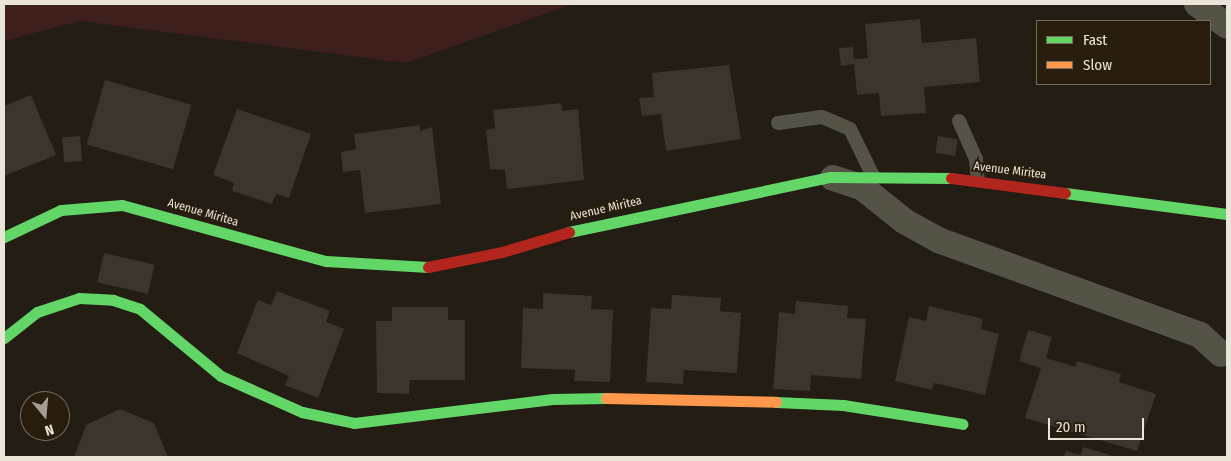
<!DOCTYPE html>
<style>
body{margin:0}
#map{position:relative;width:1231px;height:461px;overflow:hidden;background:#231d13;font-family:"Fira Sans Condensed",sans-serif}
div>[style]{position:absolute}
.green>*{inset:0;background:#3d1f1b}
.building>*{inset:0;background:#3c352e;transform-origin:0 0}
.lane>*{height:14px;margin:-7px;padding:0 7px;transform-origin:7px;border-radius:7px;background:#555346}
.street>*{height:26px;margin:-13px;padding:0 13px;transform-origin:13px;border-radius:13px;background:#555346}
.fast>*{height:11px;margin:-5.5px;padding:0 5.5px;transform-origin:5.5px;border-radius:5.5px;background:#63d668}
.slow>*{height:11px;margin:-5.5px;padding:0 5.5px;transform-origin:5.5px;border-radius:5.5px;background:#ff974d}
.jam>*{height:11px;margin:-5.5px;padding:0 5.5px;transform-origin:5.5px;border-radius:5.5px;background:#b3261e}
span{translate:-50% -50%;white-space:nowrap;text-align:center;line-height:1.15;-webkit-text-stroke:4px #291e0d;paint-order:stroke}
.street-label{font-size:12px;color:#ebe4d9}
.frame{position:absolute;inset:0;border:5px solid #ebe4d9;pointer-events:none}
.legend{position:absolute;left:1036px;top:20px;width:175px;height:65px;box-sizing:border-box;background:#291e0d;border:1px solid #776d5f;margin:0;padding:6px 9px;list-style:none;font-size:15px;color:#ebe4d9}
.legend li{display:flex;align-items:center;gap:10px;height:25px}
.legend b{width:25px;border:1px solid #776d5f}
.north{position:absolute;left:20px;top:391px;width:50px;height:50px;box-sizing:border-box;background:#291e0d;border:1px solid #776d5f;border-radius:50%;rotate:163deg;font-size:14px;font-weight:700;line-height:20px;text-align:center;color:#ebe4d9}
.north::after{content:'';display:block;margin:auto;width:18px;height:22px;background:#a59e94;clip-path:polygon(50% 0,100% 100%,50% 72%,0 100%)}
.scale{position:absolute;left:1048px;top:418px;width:96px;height:22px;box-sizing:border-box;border:2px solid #ebe4d9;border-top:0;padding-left:6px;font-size:15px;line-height:18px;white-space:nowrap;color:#ebe4d9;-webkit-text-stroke:4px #291e0d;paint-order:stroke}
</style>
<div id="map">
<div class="green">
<div style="clip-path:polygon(4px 4px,573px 4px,406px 63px,80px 21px,4px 41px)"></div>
</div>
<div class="building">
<div style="clip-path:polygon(920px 19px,922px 43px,976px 38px,980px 82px,924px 87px,926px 113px,881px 116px,879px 93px,857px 95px,854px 64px,841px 66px,839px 48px,853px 47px,854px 59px,868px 58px,865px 24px)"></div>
<div style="clip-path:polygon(729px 65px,741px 139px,666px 151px,661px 114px,642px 116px,639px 98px,654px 97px,652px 73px)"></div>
<div style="left:105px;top:80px;width:90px;height:67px;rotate:16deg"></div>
<div style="clip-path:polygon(31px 95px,56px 155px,4px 176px,4px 106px)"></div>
<div style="clip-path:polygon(561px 103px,562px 111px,578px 109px,584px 180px,507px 189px,505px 170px,490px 169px,486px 130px,495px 128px,493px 110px)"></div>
<div style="clip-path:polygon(237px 109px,311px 134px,289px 198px,276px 194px,272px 204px,232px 191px,234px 183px,213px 175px)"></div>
<div style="clip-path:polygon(420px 125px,420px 131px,432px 127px,441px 204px,365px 213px,360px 170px,343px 172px,341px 152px,356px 149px,354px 134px)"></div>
<div style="left:80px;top:136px;width:25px;height:18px;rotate:85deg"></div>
<div style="left:938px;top:136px;width:20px;height:17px;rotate:9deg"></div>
<div style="left:104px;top:253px;width:52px;height:30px;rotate:13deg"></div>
<div style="clip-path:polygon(277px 291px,330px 311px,326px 322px,344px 329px,318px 398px,285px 385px,289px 376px,237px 353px,258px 300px,271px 305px)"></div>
<div style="clip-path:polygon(543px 293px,592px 296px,591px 309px,613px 310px,610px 382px,574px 381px,575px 370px,521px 368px,523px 308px,543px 309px)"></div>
<div style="clip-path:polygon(672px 295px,721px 298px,720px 311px,741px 313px,737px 373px,684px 370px,683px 384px,646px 382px,651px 308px,671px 309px)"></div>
<div style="clip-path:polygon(796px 301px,848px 306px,847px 318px,866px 319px,861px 379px,811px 375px,810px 391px,773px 389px,779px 312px,795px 314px)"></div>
<div style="clip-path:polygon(929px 306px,983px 319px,981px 329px,999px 334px,985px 395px,934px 383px,932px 390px,895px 381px,909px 317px,926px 321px)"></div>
<div style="clip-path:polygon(392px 307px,448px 307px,448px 320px,465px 320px,465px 380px,410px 380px,409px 394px,377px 393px,376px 321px,392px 321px)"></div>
<div style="clip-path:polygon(1028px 330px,1052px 337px,1046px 358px,1076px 367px,1077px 361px,1121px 374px,1119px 382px,1156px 394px,1137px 451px,1025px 418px,1041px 368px,1019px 361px)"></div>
<div style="clip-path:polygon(120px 409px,154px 423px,168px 457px,74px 457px,86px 425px)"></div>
<div style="clip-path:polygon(1083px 447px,1117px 457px,1064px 457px,1066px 451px,1081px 455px)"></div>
</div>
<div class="lane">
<div style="left:959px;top:121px;width:42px;rotate:65.9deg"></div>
<div style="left:976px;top:159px;width:21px;rotate:85deg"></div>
<div style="left:778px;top:123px;width:44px;rotate:-7.8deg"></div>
<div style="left:822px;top:117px;width:30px;rotate:23deg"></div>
<div style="left:850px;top:129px;width:52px;rotate:63.9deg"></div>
</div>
<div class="street">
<div style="left:1197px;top:4px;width:37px;rotate:36deg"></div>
<div style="left:833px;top:178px;width:32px;rotate:18deg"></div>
<div style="left:863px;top:188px;width:53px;rotate:38.8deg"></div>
<div style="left:904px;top:221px;width:39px;rotate:29deg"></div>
<div style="left:938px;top:240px;width:279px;rotate:19.9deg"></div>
<div style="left:1200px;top:335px;width:28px;rotate:42deg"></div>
</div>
<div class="fast">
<div style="left:1065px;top:193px;width:163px;rotate:7.4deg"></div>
<div style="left:569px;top:232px;width:267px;rotate:-11.9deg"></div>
<div style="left:830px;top:177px;width:121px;rotate:0.5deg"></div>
<div style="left:4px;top:237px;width:63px;rotate:-25.3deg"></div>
<div style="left:61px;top:210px;width:61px;rotate:-4.7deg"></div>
<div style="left:122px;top:205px;width:212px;rotate:15.4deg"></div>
<div style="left:326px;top:261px;width:102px;rotate:3.4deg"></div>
<div style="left:4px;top:338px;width:42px;rotate:-38.2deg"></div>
<div style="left:37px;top:312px;width:44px;rotate:-18.4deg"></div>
<div style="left:79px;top:298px;width:34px;rotate:3deg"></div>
<div style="left:113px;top:300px;width:28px;rotate:18deg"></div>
<div style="left:140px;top:309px;width:105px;rotate:39.6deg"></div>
<div style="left:221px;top:376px;width:89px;rotate:24deg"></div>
<div style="left:302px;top:412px;width:53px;rotate:11.9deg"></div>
<div style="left:354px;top:423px;width:200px;rotate:-6.9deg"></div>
<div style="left:553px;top:399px;width:53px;rotate:-1.1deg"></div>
<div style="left:776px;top:402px;width:67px;rotate:2.6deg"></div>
<div style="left:843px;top:405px;width:121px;rotate:9deg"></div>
</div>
<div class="slow">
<div style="left:606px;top:398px;width:170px;rotate:1.3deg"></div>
</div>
<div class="jam">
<div style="left:951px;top:178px;width:115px;rotate:7.5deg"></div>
<div style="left:428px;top:267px;width:76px;rotate:-11.5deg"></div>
<div style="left:502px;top:252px;width:70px;rotate:-16.6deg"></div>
</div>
<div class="street-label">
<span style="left:1010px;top:171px;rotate:7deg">Avenue Miritea</span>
<span style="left:606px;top:209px;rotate:-13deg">Avenue Miritea</span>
<span style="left:203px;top:213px;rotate:16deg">Avenue Miritea</span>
</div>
<div class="frame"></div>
<ul class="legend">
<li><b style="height:6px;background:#63d668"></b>Fast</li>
<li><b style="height:6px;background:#ff974d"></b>Slow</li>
</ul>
<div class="north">N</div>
<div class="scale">20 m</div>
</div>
